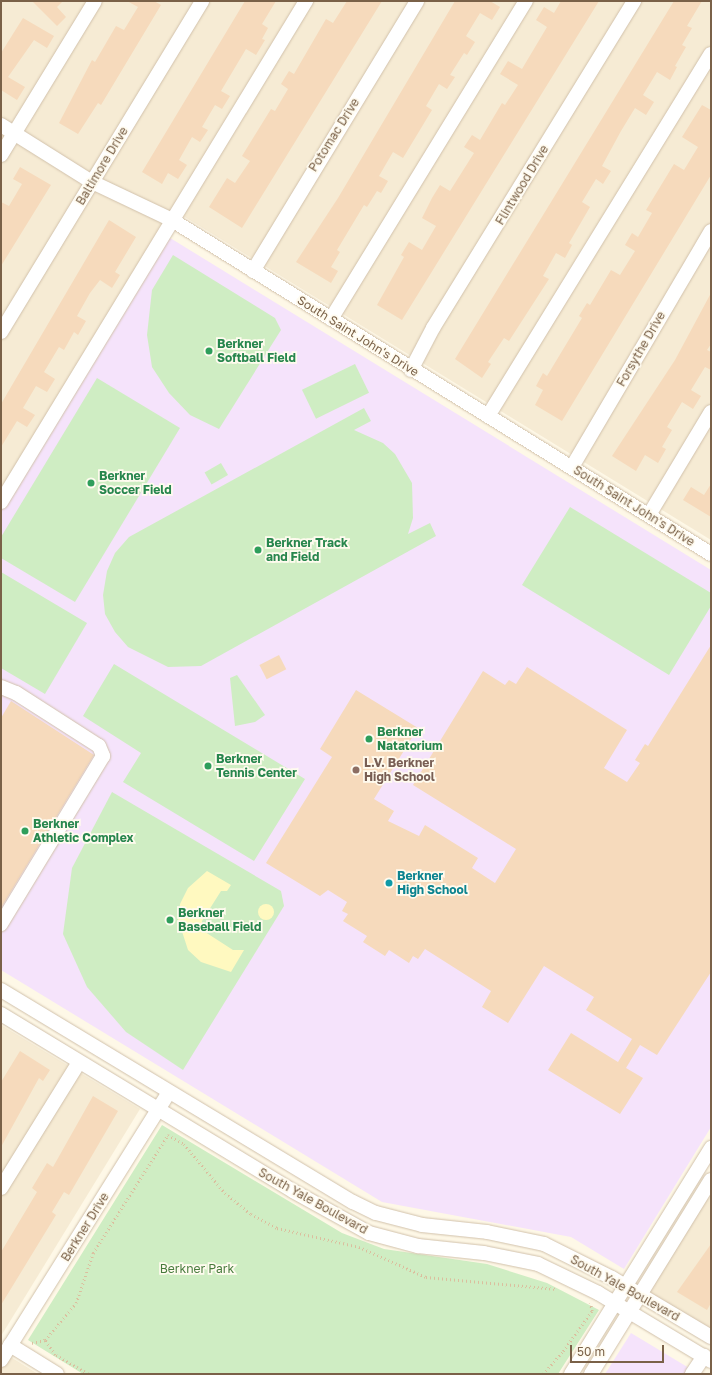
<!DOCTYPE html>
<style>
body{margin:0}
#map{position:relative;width:712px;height:1375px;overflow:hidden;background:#fef8e7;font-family:"Golos Text",sans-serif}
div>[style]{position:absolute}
.residential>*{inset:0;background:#f6ebd4}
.education>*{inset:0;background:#f5e3fb}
.green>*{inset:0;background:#cfedc3;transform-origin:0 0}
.sand>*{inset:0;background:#fff9c0}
.round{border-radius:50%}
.building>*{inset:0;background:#f6dabc;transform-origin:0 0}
.path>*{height:2.5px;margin-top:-1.25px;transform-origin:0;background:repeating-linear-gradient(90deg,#dbbe9e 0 1px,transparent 0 4px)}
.roads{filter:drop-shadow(0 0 1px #d1c1ab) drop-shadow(0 0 1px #d1c1ab)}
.minor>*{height:14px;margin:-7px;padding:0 7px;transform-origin:7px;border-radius:7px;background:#fff}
.dots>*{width:11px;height:11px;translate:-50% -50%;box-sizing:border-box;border:2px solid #fffbef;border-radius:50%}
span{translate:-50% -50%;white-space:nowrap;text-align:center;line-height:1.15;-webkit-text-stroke:3.5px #fffbef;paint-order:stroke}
.street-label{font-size:12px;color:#7a6148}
.leisure-label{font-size:12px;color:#27864d;font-weight:700}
.left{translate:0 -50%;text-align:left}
.education-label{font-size:12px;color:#785e54;font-weight:700}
.culture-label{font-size:12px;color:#0d838f;font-weight:700}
.park-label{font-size:12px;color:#477b3c}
.frame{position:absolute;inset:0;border:2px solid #7a6148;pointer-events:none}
.scale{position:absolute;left:570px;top:1345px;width:94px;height:18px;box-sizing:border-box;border:2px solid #7a6148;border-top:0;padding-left:5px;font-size:12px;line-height:14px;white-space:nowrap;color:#7a6148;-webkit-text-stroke:3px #fffbef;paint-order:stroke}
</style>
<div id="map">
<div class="residential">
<div style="clip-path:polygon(1px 1px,711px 1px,711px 540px,175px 211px,1px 506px)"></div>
<div style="clip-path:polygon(1px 1025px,140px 1109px,1px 1336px)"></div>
<div style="clip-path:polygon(711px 1191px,711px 1331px,648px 1293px)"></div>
<div style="clip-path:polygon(1px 1351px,38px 1374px,1px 1374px)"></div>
</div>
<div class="education">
<div style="clip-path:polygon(162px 233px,711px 570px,711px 1127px,624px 1269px,571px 1237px,382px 1202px,1px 970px,1px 506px)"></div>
<div style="clip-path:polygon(631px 1333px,699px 1374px,605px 1374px)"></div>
</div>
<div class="green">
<div style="clip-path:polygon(173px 255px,275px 318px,281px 330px,219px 429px,190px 415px,169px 393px,152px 367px,147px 335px,152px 290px)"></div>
<div style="left:355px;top:364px;width:32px;height:59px;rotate:64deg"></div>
<div style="clip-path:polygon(97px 378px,180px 428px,75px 602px,1px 558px,1px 537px)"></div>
<div style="clip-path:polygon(364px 408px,371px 421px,354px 430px,383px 443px,395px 454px,412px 483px,413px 518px,408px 534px,430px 523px,436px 536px,201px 666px,168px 667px,128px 647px,115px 632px,105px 614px,103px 595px,107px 571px,115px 553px,129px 537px)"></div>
<div style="left:221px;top:463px;width:14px;height:19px;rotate:60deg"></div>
<div style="clip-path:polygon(570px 507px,711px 593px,711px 606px,669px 675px,522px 585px)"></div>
<div style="clip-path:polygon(1px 572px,87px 623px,45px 694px,1px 668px)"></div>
<div style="clip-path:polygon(114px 664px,305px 779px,254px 861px,123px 782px,141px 753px,83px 716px)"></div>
<div style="clip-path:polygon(237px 675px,265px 715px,255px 722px,235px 726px,230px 678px)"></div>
<div style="clip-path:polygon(112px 792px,281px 891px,284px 906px,183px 1070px,126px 1032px,87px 987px,63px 934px,72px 868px)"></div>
<div style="clip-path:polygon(162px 1125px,342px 1233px,384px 1249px,487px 1264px,547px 1283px,599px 1310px,558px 1374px,83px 1374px,28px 1340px)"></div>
</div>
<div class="sand">
<div style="clip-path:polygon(207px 871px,231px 885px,227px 891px,221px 891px,202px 921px,202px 930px,233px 950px,244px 950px,231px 972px,201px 962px,188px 950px,178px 919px,180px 904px,188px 888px)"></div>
<div class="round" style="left:258px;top:904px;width:16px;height:16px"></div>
</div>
<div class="building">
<div style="clip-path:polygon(32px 1px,63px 1px,57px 7px,66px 17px,57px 26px)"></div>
<div style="clip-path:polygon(127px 1px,154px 1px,161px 5px,101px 105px,98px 103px,78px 134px,59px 123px,92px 60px,95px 62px,116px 26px,124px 30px,138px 7px)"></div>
<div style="clip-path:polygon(245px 1px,276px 1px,262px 24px,268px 28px,262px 39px,265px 40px,256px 55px,246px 49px,221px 91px,230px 96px,222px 109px,215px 105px,202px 127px,208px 130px,200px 142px,192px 137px,179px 160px,187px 165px,178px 179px,168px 173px,162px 184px,142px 172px)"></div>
<div style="clip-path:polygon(347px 1px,382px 1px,242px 228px,209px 207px,227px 178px,235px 183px,250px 161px,242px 156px,271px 109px,275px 111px,288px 89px,281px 84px,289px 71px,294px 74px,326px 19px,333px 23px)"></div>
<div style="clip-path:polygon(455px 1px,490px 1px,500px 7px,492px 20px,480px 13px,466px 36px,475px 42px,467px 55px,464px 53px,450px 75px,455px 77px,447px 89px,439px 84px,426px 106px,432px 110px,403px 158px,393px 152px,379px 176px,388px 181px,381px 193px,377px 191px,367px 207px,364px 205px,337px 250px,340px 252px,331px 267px,338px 271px,331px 283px,296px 262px,338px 198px)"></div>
<div style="clip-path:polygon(561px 1px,599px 1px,402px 320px,377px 305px,404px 257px,401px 255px,409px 242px,422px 250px,436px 226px,422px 218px,432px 198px,440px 185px,450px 191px,474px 153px,464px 147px,472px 135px,480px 140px,502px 103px,505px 105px,518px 85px,500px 74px,508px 61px,522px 69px,547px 27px,536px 20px,544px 7px,554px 13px)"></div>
<div style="clip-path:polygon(674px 1px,702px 1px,687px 26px,692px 28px,682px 45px,686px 47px,675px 66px,677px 67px,670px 80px,657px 72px,643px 95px,654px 102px,646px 115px,635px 108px,621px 131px,602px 166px,611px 171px,603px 184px,596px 179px,582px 202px,590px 207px,569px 243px,572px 245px,565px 258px,556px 253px,543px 276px,549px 279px,509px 341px,504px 338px,488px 362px,491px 364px,482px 378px,455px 359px)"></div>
<div style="clip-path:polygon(23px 18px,54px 36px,47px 48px,34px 40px,8px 77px,25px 87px,17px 100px,1px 90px,1px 53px)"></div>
<div style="clip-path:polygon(702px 105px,711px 110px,711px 175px,562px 421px,535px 405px,543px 390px,536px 386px,543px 373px,547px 376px,582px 318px,579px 316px,587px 303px,590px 305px,611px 270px,620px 275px,635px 251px,625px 245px,632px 233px,638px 237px,652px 213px,646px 210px,674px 164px,684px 170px,698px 147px,682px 137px)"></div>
<div style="clip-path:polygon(20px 167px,51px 185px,1px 266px,1px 202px,9px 206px,22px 184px,13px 179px)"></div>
<div style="clip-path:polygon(109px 220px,136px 237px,115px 272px,120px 275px,112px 288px,100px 280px,90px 293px,77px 316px,86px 321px,78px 335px,74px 332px,64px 350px,59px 347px,44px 372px,55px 379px,47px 392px,36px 386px,23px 408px,35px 415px,27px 427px,17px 421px,1px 447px,1px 404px)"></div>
<div style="clip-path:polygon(711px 293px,711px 344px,707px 350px,711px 352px,711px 370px,705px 367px,691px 390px,701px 396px,693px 409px,682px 402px,667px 427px,672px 430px,662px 447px,666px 449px,658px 463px,645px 455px,636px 471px,612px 456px,675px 360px)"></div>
<div style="clip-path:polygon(711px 484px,711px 517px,683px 500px,691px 487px,704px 495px)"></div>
<div style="clip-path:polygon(711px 645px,711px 972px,657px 1055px,640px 1045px,626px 1068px,643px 1078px,620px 1114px,548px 1070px,571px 1033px,618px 1062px,632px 1039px,586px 1010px,594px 997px,544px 966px,508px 1023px,482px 1007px,491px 991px,425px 949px,418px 959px,413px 956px,409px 963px,389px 950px,385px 956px,363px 942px,367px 936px,343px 921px,348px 914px,342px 911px,347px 902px,328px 890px,320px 896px,266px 863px,332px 757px,320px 749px,356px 690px,418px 728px,374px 799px,394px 811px,388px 821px,419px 836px,425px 825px,478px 858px,472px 868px,495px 883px,516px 849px,413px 785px,483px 671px,505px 685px,509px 680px,516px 684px,527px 667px,627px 730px,604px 768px,627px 782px,640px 763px,635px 760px,645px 744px,648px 746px)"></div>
<div style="left:279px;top:655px;width:16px;height:22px;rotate:63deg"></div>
<div style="clip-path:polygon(11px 701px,94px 755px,1px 908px,1px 718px)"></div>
<div style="clip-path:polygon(20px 1051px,50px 1070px,43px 1081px,39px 1078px,1px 1147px,1px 1082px)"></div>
<div style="clip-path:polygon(93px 1096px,118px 1111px,69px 1195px,64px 1192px,52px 1212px,56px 1215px,1px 1305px,1px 1252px,37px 1192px,32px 1188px,47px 1163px,53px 1167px)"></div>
<div style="clip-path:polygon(711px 1244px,711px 1303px,707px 1310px,677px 1292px)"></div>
</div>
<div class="path">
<div style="left:32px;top:1343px;width:13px;rotate:-13deg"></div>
<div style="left:88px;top:1374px;width:38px;rotate:-150deg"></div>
<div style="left:55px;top:1355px;width:18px;rotate:-124deg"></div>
<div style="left:45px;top:1340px;width:48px;rotate:-50deg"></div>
<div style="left:76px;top:1303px;width:53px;rotate:-71.2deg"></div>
<div style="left:93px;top:1253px;width:140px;rotate:-57.6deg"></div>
<div style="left:168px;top:1135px;width:18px;rotate:29deg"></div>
<div style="left:184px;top:1144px;width:64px;rotate:50.1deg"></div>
<div style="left:225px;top:1193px;width:33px;rotate:39deg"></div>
<div style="left:251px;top:1214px;width:30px;rotate:28deg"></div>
<div style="left:277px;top:1228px;width:84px;rotate:13deg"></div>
<div style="left:359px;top:1247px;width:73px;rotate:24.1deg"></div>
<div style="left:426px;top:1277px;width:131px;rotate:5.3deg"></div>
<div style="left:543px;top:1374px;width:30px;rotate:-49deg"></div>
<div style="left:563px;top:1351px;width:49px;rotate:-54.1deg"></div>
<div style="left:592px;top:1311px;width:8px;rotate:-104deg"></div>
</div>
<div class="roads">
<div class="minor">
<div style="left:1px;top:125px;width:107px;rotate:32.1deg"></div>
<div style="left:92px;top:182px;width:89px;rotate:25.4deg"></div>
<div style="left:172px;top:220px;width:634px;rotate:31.79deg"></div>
<div style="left:1px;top:155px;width:180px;rotate:-58.6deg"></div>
<div style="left:253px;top:271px;width:316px;rotate:-58.7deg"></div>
<div style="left:331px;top:319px;width:373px;rotate:-58.5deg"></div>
<div style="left:1px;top:332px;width:387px;rotate:-58.7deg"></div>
<div style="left:411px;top:370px;width:47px;rotate:-62.4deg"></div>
<div style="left:433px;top:328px;width:384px;rotate:-58.4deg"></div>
<div style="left:488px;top:416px;width:425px;rotate:-58.4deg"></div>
<div style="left:572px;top:467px;width:274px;rotate:-59.5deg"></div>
<div style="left:1px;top:502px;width:587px;rotate:-58.67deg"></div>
<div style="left:649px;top:515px;width:120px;rotate:-59deg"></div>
<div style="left:1px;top:687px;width:16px;rotate:22deg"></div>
<div style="left:16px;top:693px;width:98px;rotate:32.6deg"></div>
<div style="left:99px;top:746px;width:11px;rotate:68deg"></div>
<div style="left:103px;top:756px;width:197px;rotate:121.3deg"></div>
<div style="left:1px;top:990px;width:411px;rotate:31.1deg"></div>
<div style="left:353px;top:1202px;width:25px;rotate:26deg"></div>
<div style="left:376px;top:1213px;width:48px;rotate:14.6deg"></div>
<div style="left:422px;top:1225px;width:65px;rotate:6.1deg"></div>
<div style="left:487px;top:1232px;width:58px;rotate:11.9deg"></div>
<div style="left:544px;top:1244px;width:76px;rotate:26.6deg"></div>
<div style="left:612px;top:1278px;width:115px;rotate:30.8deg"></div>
<div style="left:1px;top:1014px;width:341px;rotate:31.2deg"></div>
<div style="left:293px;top:1191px;width:87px;rotate:28.9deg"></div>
<div style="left:369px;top:1233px;width:51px;rotate:14.9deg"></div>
<div style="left:418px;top:1246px;width:66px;rotate:6.1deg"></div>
<div style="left:484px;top:1253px;width:55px;rotate:11.5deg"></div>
<div style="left:538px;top:1264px;width:67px;rotate:25.8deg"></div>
<div style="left:598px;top:1293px;width:132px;rotate:31deg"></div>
<div style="left:1px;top:1188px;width:148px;rotate:-58.2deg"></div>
<div style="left:10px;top:1345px;width:55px;rotate:31.7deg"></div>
<div style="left:1px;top:1360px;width:316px;rotate:-57.9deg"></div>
<div style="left:571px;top:1374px;width:266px;rotate:-58.2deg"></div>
<div style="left:591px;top:1374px;width:228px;rotate:-58.3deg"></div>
<div style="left:692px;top:1374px;width:22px;rotate:-56deg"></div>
</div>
</div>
<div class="dots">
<div style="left:209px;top:351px;background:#2e9e5b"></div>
<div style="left:91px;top:483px;background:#2e9e5b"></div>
<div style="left:258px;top:550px;background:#2e9e5b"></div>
<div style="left:369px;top:739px;background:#2e9e5b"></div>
<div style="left:208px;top:766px;background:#2e9e5b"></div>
<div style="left:356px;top:770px;background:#8d6e63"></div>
<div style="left:25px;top:831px;background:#2e9e5b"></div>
<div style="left:389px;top:883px;background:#0f9aa8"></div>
<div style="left:170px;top:920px;background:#2e9e5b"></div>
</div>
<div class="street-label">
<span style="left:334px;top:135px;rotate:-58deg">Potomac Drive</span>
<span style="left:102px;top:166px;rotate:-59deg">Baltimore Drive</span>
<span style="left:522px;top:185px;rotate:-59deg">Flintwood Drive</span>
<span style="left:358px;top:336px;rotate:32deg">South Saint John's Drive</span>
<span style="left:641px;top:349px;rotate:-60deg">Forsythe Drive</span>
<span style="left:634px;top:506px;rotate:32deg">South Saint John's Drive</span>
<span style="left:313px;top:1201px;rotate:29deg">South Yale Boulevard</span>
<span style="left:85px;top:1227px;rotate:-58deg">Berkner Drive</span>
<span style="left:625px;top:1288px;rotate:29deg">South Yale Boulevard</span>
</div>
<div class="leisure-label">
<span class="left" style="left:217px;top:351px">Berkner<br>Softball Field</span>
<span class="left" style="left:99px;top:483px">Berkner<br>Soccer Field</span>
<span class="left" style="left:266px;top:550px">Berkner Track<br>and Field</span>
<span class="left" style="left:377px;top:739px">Berkner<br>Natatorium</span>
<span class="left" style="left:216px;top:766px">Berkner<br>Tennis Center</span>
<span class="left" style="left:33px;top:831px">Berkner<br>Athletic Complex</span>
<span class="left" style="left:178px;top:920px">Berkner<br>Baseball Field</span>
</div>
<div class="education-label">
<span class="left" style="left:364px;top:770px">L.V. Berkner<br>High School</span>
</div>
<div class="culture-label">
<span class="left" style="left:397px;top:883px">Berkner<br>High School</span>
</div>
<div class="park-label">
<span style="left:197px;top:1269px">Berkner Park</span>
</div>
<div class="frame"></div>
<div class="scale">50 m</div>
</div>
